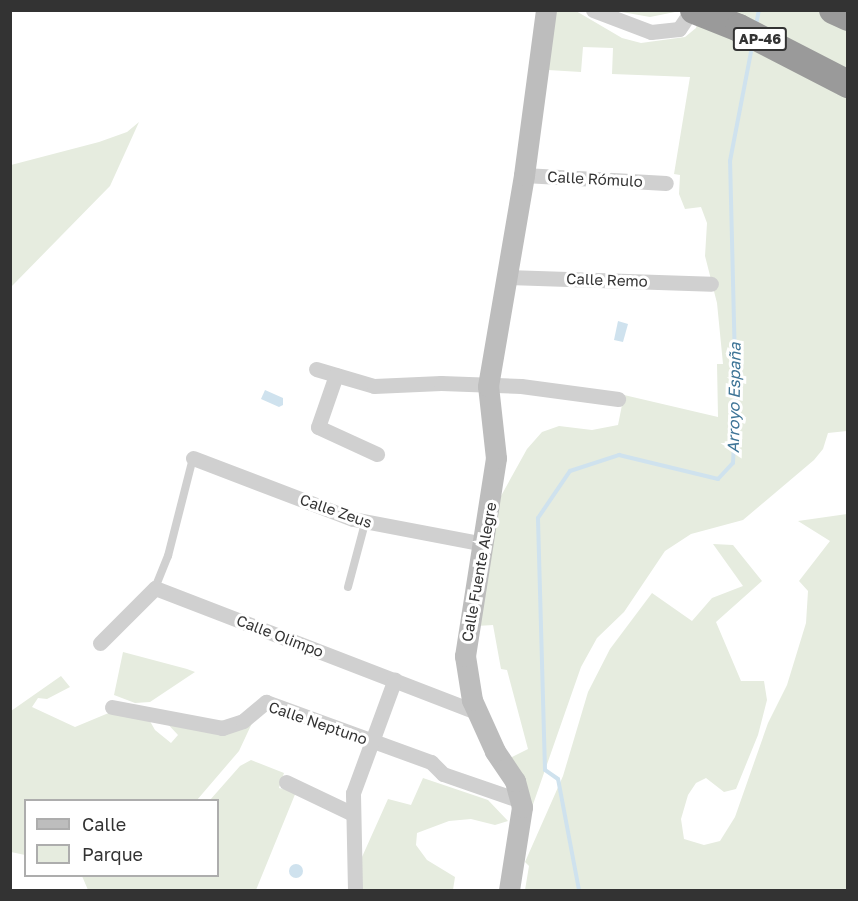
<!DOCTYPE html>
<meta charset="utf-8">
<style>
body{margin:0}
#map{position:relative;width:858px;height:901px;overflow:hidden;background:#fff;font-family:"Golos Text",sans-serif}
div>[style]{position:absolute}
.green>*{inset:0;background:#e6ecdf}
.water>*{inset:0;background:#cfe2ee}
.round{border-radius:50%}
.stream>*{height:4px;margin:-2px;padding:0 2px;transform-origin:2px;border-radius:2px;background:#cfe2ee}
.lane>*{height:8px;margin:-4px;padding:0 4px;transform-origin:4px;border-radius:4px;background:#d0d0d0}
.street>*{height:15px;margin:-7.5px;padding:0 7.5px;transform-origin:7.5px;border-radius:7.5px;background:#d0d0d0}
.secondary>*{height:21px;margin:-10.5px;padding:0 10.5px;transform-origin:10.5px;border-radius:10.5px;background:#bdbdbd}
.highway>*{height:28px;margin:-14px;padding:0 14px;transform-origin:14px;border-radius:14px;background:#9a9a9a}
span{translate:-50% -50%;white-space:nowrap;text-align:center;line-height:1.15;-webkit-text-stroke:6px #fff;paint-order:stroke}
.shield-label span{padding:2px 4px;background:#fff;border:2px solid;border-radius:4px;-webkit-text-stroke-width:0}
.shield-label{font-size:14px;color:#333;font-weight:700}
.street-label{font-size:15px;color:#333}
.water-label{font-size:16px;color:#3f7597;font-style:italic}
.frame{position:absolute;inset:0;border:12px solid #333;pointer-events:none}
.legend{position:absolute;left:24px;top:799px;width:195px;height:78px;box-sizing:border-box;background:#fff;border:2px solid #adadad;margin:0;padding:8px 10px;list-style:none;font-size:18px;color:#333}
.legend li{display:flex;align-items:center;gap:12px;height:30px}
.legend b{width:30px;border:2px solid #adadad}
</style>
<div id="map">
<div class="green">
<div style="clip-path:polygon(554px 11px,576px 11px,622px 38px,641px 43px,685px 37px,696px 28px,700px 11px,847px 11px,847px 431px,828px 433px,823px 449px,814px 460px,743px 520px,691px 534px,665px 551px,624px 612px,597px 638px,581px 667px,530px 813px,508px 759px,528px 749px,507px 670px,501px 669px,493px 625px,477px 626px,496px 505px,527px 449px,542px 432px,559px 426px,592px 430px,618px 425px,624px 395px,718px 417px,717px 364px,723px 364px,717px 303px,705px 256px,707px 223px,701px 207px,685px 209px,679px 194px,680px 175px,674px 174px,690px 77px,612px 74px,613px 48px,583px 47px,581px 72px,548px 70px)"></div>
<div style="clip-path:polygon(671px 11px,675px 12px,650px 17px,616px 11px)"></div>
<div style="clip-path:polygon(139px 122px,110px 186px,11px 287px,11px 165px,99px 142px,127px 132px)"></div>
<div style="clip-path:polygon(847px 514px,847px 890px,525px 890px,529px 866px,525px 862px,563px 776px,588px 692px,610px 649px,652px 593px,692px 621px,712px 598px,743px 586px,713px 544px,733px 545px,762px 581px,716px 622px,741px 681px,764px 681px,767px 700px,758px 735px,736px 789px,724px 792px,706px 778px,696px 783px,688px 795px,681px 819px,684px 839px,704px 845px,720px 841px,735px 817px,768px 723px,787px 685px,806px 623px,808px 591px,799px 581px,830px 541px,798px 521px)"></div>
<div style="clip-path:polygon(123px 652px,187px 669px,195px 672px,150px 702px,135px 703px,114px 695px)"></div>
<div style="clip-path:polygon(61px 676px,70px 687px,47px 699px,38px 698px,32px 707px,75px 727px,111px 712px,147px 716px,155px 730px,171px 743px,178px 735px,164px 720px,253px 721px,239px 751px,197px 800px,26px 800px,25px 855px,11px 852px,11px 711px)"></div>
<div style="clip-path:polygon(251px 760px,284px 773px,279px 788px,296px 792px,256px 890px,88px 890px,82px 876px,218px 876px,218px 800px,210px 800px,240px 766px)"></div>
<div style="clip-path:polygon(423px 778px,488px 800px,508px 821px,495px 825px,471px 819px,449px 821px,417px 833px,416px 845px,427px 860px,455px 877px,453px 890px,358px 890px,356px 857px,362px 857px,388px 799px,411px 805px)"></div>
</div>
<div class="water">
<div style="clip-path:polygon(618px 321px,628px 324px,623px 342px,614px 340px)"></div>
<div style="clip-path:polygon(265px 390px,283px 398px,283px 405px,279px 407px,261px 399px)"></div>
<div class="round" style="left:289px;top:864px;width:14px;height:14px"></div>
</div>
<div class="stream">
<div style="left:756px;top:25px;width:15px;rotate:-79deg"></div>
<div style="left:579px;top:890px;width:113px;rotate:-100.7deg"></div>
<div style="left:558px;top:779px;width:16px;rotate:-145deg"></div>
<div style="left:545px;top:770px;width:252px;rotate:-91.6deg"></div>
<div style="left:538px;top:518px;width:57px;rotate:-55.8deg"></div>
<div style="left:570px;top:471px;width:52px;rotate:-18.1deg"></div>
<div style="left:619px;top:455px;width:102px;rotate:13.6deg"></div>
<div style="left:718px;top:479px;width:22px;rotate:-47deg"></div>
<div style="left:733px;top:463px;width:59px;rotate:-87.1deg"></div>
<div style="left:736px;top:404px;width:243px;rotate:-91.4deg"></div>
<div style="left:730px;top:161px;width:116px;rotate:-79.1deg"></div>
</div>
<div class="lane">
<div style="left:348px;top:587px;width:66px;rotate:-75.1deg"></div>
<div style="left:155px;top:588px;width:35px;rotate:-68deg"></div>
<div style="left:168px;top:556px;width:101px;rotate:-75.7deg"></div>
</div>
<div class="street">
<div style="left:593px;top:10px;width:62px;rotate:20.8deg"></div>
<div style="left:651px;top:32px;width:28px;rotate:-6deg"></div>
<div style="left:679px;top:29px;width:23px;rotate:-56deg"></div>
<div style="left:524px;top:175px;width:142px;rotate:3.2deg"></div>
<div style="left:504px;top:277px;width:207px;rotate:1.9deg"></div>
<div style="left:316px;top:369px;width:60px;rotate:16.3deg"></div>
<div style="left:374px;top:386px;width:67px;rotate:-2.6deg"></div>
<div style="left:441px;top:383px;width:80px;rotate:2.1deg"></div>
<div style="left:521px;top:386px;width:98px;rotate:7.6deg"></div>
<div style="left:336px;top:375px;width:55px;rotate:109.1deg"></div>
<div style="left:318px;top:427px;width:65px;rotate:24.6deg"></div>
<div style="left:193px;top:458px;width:171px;rotate:20.9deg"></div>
<div style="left:353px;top:519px;width:133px;rotate:10.8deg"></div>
<div style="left:100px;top:643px;width:78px;rotate:-45deg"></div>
<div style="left:155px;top:588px;width:345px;rotate:21.1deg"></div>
<div style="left:112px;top:707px;width:112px;rotate:10.8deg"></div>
<div style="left:222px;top:728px;width:22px;rotate:-18deg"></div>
<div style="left:243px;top:721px;width:30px;rotate:-40deg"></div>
<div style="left:266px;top:702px;width:176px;rotate:20deg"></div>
<div style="left:431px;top:762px;width:17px;rotate:45deg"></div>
<div style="left:443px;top:774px;width:83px;rotate:19.1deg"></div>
<div style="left:286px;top:782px;width:74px;rotate:25.5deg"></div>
<div style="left:355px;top:890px;width:97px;rotate:-91.2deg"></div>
<div style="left:353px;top:793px;width:121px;rotate:-69.8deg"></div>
</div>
<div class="secondary">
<div style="left:509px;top:890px;width:84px;rotate:-81.1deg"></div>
<div style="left:522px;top:807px;width:27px;rotate:-105deg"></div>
<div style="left:515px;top:781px;width:36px;rotate:-124deg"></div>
<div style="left:495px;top:751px;width:56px;rotate:-114.3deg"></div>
<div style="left:472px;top:700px;width:45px;rotate:-99deg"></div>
<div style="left:465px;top:656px;width:200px;rotate:-81.1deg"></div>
<div style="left:496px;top:458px;width:72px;rotate:-96.3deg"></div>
<div style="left:488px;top:386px;width:214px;rotate:-80.3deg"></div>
<div style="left:524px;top:175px;width:166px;rotate:-82.4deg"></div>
</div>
<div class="highway">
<div style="left:694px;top:10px;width:48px;rotate:21.8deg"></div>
<div style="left:739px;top:28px;width:123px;rotate:27.2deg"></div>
<div style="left:833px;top:10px;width:17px;rotate:25deg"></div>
</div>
<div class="shield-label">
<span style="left:760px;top:39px">AP-46</span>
</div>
<div class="street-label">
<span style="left:595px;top:179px;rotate:3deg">Calle Rómulo</span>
<span style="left:607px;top:280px;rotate:2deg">Calle Remo</span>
<span style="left:336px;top:511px;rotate:19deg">Calle Zeus</span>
<span style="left:479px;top:572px;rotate:-80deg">Calle Fuente Alegre</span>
<span style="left:280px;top:636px;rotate:21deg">Calle Olimpo</span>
<span style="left:318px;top:723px;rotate:19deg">Calle Neptuno</span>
</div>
<div class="water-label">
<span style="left:734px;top:398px;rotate:-89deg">Arroyo España</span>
</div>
<div class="frame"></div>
<ul class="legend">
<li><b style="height:8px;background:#bdbdbd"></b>Calle</li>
<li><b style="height:16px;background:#e6ecdf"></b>Parque</li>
</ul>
</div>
